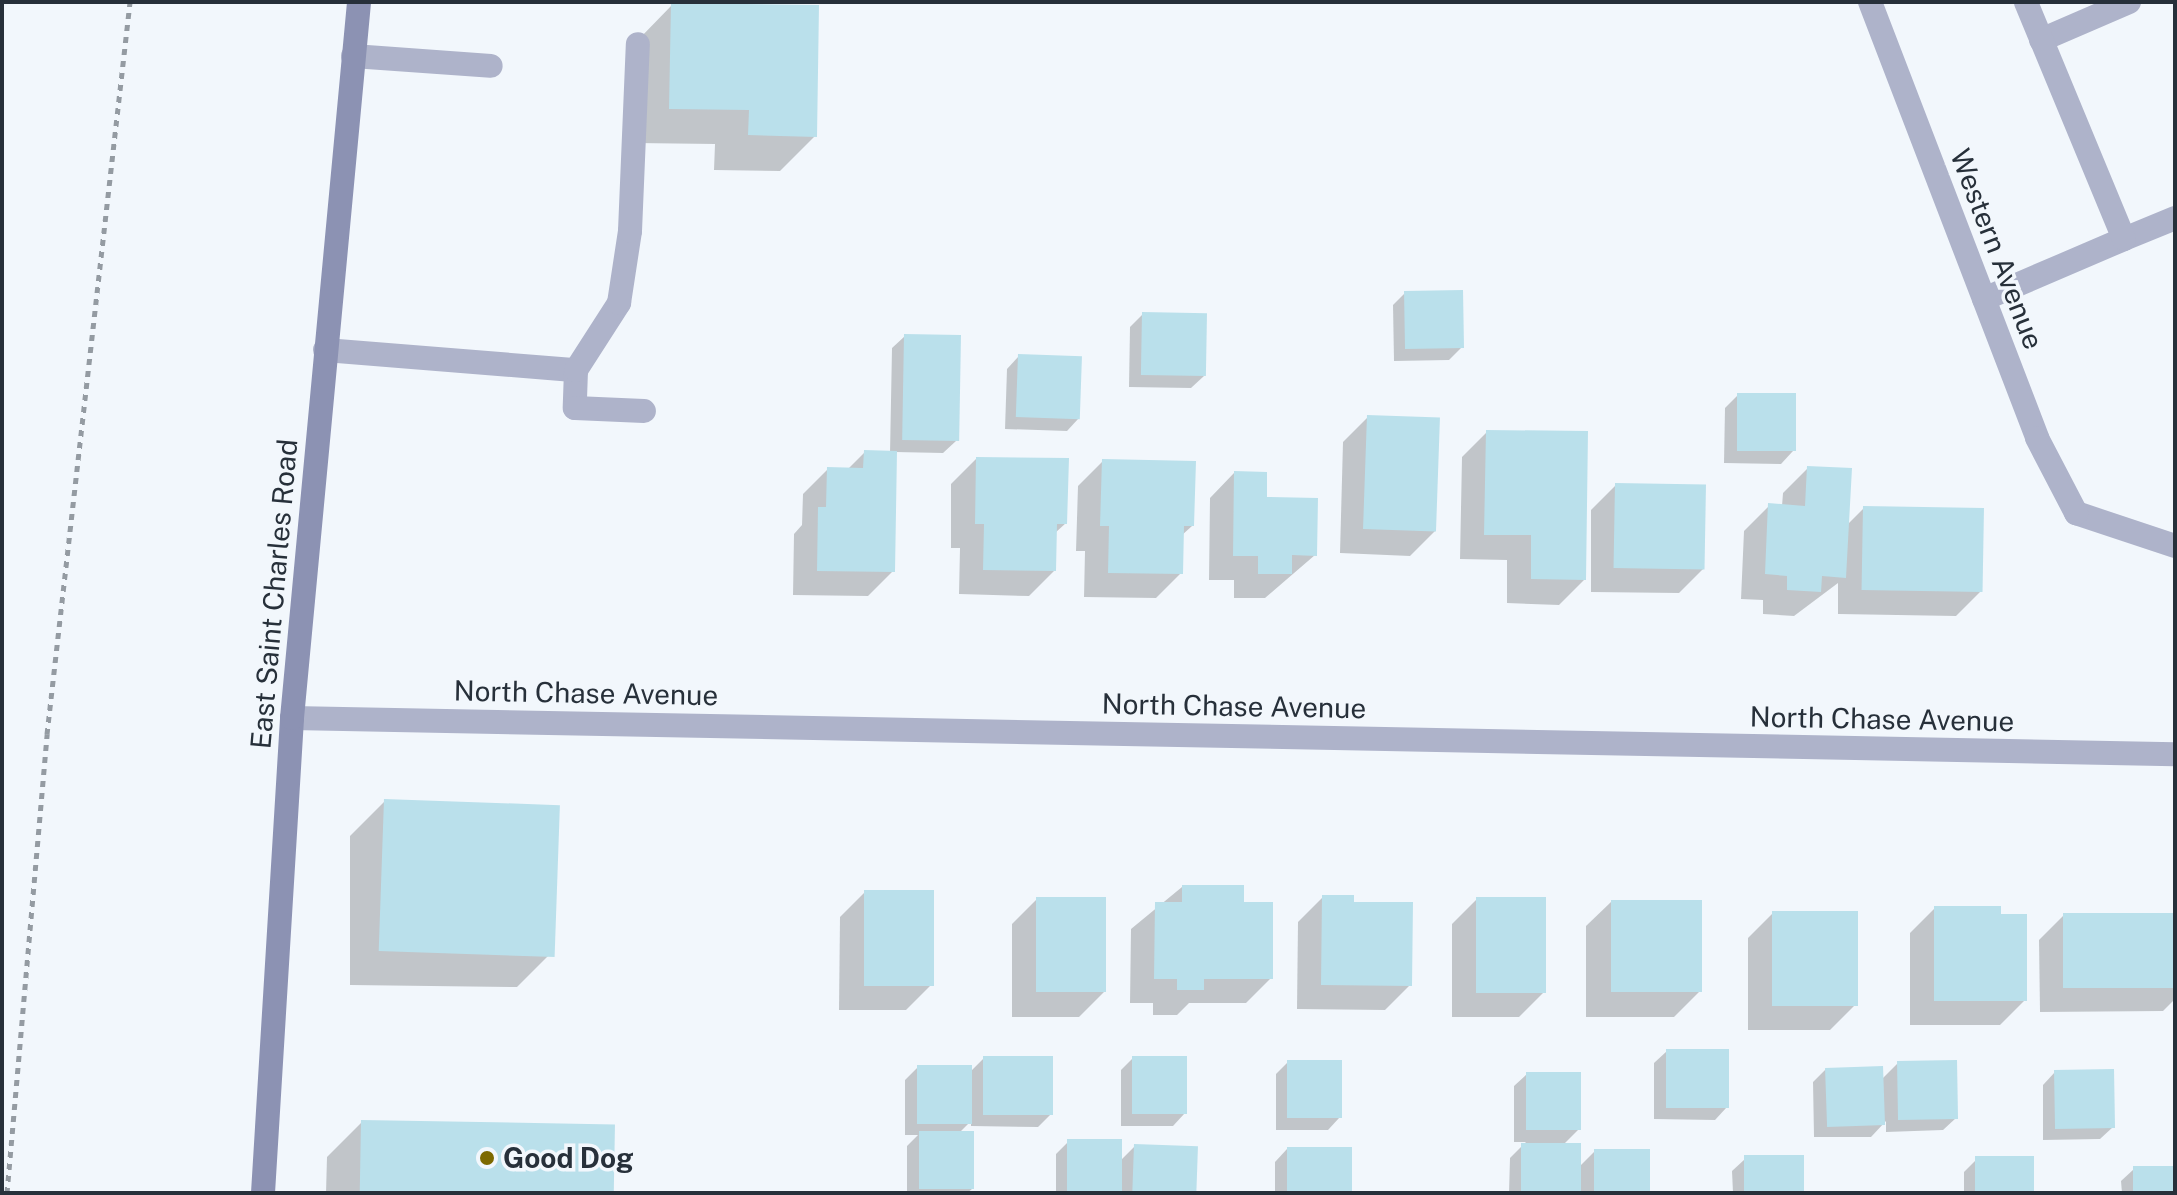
<!DOCTYPE html>
<style>
body{margin:0}
#map{position:relative;width:2177px;height:1195px;overflow:hidden;background:#f2f7fc;font-family:"Public Sans",sans-serif}
div>[style]{position:absolute}
.shadow>*{inset:0;background:#0003}
.building>*{inset:0;background:#bae0eb;transform-origin:0 0}
.path>*{height:5px;margin-top:-2.5px;transform-origin:0;background:repeating-linear-gradient(90deg,#949ba2 0 6px,transparent 0 12px)}
.lane>*{height:24px;margin:-12px;padding:0 12px;transform-origin:12px;border-radius:12px;background:#aeb3ca}
.street>*{height:24px;margin:-12px;padding:0 12px;transform-origin:12px;border-radius:12px;background:#aeb3ca}
.secondary>*{height:24px;margin:-12px;padding:0 12px;transform-origin:12px;border-radius:12px;background:#8c92b3}
.dots>*{width:22px;height:22px;translate:-50% -50%;box-sizing:border-box;border:4px solid #f2f7fc;border-radius:50%}
span{translate:-50% -50%;white-space:nowrap;text-align:center;line-height:1.15;-webkit-text-stroke:7px #f2f7fc;paint-order:stroke}
.street-label{font-size:28px;color:#27303a}
.poi-label{font-size:28px;color:#27303a;font-weight:700}
.left{translate:0 -50%;text-align:left}
.frame{position:absolute;inset:0;border:4px solid #27303a;pointer-events:none}
</style>
<div id="map">
<div class="shadow">
<div style="clip-path:polygon(672px 5px,815px 136px,780px 171px,714px 170px,715px 144px,635px 143px,637px 41px)"></div>
<div style="clip-path:polygon(1405px 293px,1462px 347px,1449px 360px,1394px 361px,1393px 305px)"></div>
<div style="clip-path:polygon(1143px 314px,1204px 376px,1191px 388px,1129px 387px,1130px 327px)"></div>
<div style="clip-path:polygon(905px 336px,956px 441px,943px 453px,895px 452px,893px 571px,868px 596px,793px 595px,794px 534px,802px 525px,803px 494px,828px 469px,847px 470px,865px 452px,890px 453px,892px 348px)"></div>
<div style="clip-path:polygon(1019px 356px,1079px 418px,1067px 431px,1005px 429px,1007px 369px)"></div>
<div style="clip-path:polygon(1738px 395px,1793px 451px,1781px 464px,1724px 463px,1725px 408px)"></div>
<div style="clip-path:polygon(1368px 417px,1435px 531px,1410px 556px,1340px 553px,1343px 442px)"></div>
<div style="clip-path:polygon(1487px 432px,1584px 580px,1559px 605px,1507px 603px,1507px 560px,1460px 559px,1462px 457px)"></div>
<div style="clip-path:polygon(976px 459px,1066px 523px,1055px 533px,1054px 571px,1029px 596px,959px 594px,960px 548px,951px 548px,951px 484px)"></div>
<div style="clip-path:polygon(1103px 461px,1192px 526px,1181px 536px,1181px 573px,1156px 598px,1084px 597px,1085px 551px,1076px 551px,1078px 486px)"></div>
<div style="clip-path:polygon(1808px 468px,1847px 525px,1864px 508px,1981px 591px,1956px 616px,1838px 614px,1838px 583px,1794px 616px,1763px 614px,1763px 600px,1741px 599px,1744px 531px,1769px 506px,1782px 506px,1783px 493px)"></div>
<div style="clip-path:polygon(1234px 473px,1315px 555px,1265px 598px,1234px 598px,1234px 580px,1209px 580px,1210px 498px)"></div>
<div style="clip-path:polygon(1616px 485px,1704px 568px,1679px 593px,1591px 592px,1591px 510px)"></div>
<div style="clip-path:polygon(385px 801px,552px 952px,517px 987px,350px 985px,350px 836px)"></div>
<div style="clip-path:polygon(1182px 887px,1271px 978px,1246px 1003px,1189px 1003px,1177px 1015px,1153px 1015px,1153px 1003px,1130px 1003px,1131px 929px)"></div>
<div style="clip-path:polygon(865px 892px,931px 985px,906px 1010px,839px 1010px,840px 917px)"></div>
<div style="clip-path:polygon(1323px 897px,1352px 904px,1410px 985px,1385px 1010px,1297px 1009px,1298px 922px)"></div>
<div style="clip-path:polygon(1037px 899px,1104px 992px,1079px 1017px,1012px 1017px,1012px 924px)"></div>
<div style="clip-path:polygon(1477px 899px,1544px 992px,1519px 1017px,1452px 1017px,1452px 924px)"></div>
<div style="clip-path:polygon(1611px 902px,1699px 992px,1674px 1017px,1586px 1017px,1586px 926px)"></div>
<div style="clip-path:polygon(1935px 908px,1999px 916px,2025px 1000px,2000px 1025px,1910px 1025px,1910px 933px)"></div>
<div style="clip-path:polygon(1773px 913px,1855px 1005px,1830px 1030px,1748px 1030px,1748px 938px)"></div>
<div style="clip-path:polygon(2064px 915px,2175px 915px,2175px 999px,2163px 1011px,2040px 1012px,2039px 940px)"></div>
<div style="clip-path:polygon(1667px 1051px,1727px 1107px,1715px 1120px,1654px 1119px,1654px 1063px)"></div>
<div style="clip-path:polygon(984px 1058px,1051px 1114px,1038px 1127px,971px 1126px,971px 1121px,959px 1133px,972px 1189px,967px 1193px,907px 1193px,907px 1146px,918px 1135px,905px 1135px,905px 1080px,918px 1067px,970px 1072px)"></div>
<div style="clip-path:polygon(1133px 1058px,1185px 1113px,1173px 1126px,1121px 1126px,1121px 1070px)"></div>
<div style="clip-path:polygon(1288px 1062px,1340px 1117px,1328px 1130px,1276px 1130px,1276px 1074px)"></div>
<div style="clip-path:polygon(1898px 1063px,1956px 1118px,1943px 1130px,1886px 1132px,1886px 1121px,1871px 1137px,1814px 1137px,1813px 1082px,1826px 1069px,1882px 1079px)"></div>
<div style="clip-path:polygon(2055px 1072px,2113px 1127px,2100px 1139px,2043px 1140px,2043px 1085px)"></div>
<div style="clip-path:polygon(1527px 1074px,1579px 1129px,1563px 1145px,1579px 1167px,1595px 1151px,1649px 1193px,1509px 1193px,1510px 1158px,1526px 1142px,1514px 1142px,1514px 1086px)"></div>
<div style="clip-path:polygon(362px 1122px,612px 1193px,326px 1193px,327px 1157px)"></div>
<div style="clip-path:polygon(1068px 1142px,1120px 1161px,1135px 1146px,1196px 1193px,1056px 1193px,1056px 1154px)"></div>
<div style="clip-path:polygon(1287px 1149px,1350px 1193px,1275px 1193px,1275px 1162px)"></div>
<div style="clip-path:polygon(1745px 1159px,1802px 1193px,1733px 1193px,1732px 1171px)"></div>
<div style="clip-path:polygon(1976px 1160px,2032px 1193px,1964px 1193px,1964px 1172px)"></div>
<div style="clip-path:polygon(2175px 1168px,2175px 1193px,2122px 1193px,2121px 1181px,2134px 1169px)"></div>
</div>
<div class="building">
<div style="clip-path:polygon(671px 3px,819px 5px,817px 137px,748px 135px,749px 110px,669px 109px)"></div>
<div style="left:1463px;top:290px;width:58px;height:59px;rotate:89deg"></div>
<div style="left:1142px;top:312px;width:65px;height:63px;rotate:1deg"></div>
<div style="left:904px;top:334px;width:57px;height:106px;rotate:1deg"></div>
<div style="left:1018px;top:354px;width:64px;height:63px;rotate:2deg"></div>
<div style="left:1737px;top:393px;width:59px;height:58px"></div>
<div style="left:1367px;top:415px;width:73px;height:114px;rotate:2deg"></div>
<div style="clip-path:polygon(1486px 430px,1588px 431px,1586px 580px,1531px 579px,1531px 535px,1484px 535px)"></div>
<div style="clip-path:polygon(864px 450px,897px 451px,895px 572px,817px 571px,818px 507px,826px 507px,827px 467px,863px 468px)"></div>
<div style="clip-path:polygon(976px 457px,1069px 458px,1067px 524px,1057px 524px,1056px 571px,983px 570px,984px 524px,975px 524px)"></div>
<div style="clip-path:polygon(1102px 459px,1196px 461px,1194px 526px,1184px 526px,1183px 574px,1108px 573px,1109px 526px,1100px 526px)"></div>
<div style="clip-path:polygon(1807px 466px,1852px 468px,1846px 578px,1822px 576px,1821px 592px,1787px 590px,1787px 576px,1765px 574px,1768px 503px,1805px 506px)"></div>
<div style="clip-path:polygon(1234px 471px,1267px 472px,1267px 497px,1318px 498px,1317px 556px,1292px 555px,1292px 574px,1258px 574px,1258px 556px,1233px 556px)"></div>
<div style="left:1615px;top:483px;width:91px;height:85px;rotate:1deg"></div>
<div style="left:1863px;top:506px;width:121px;height:84px;rotate:1deg"></div>
<div style="left:384px;top:799px;width:176px;height:152px;rotate:2deg"></div>
<div style="clip-path:polygon(1182px 885px,1244px 885px,1244px 902px,1273px 902px,1273px 979px,1204px 979px,1204px 990px,1177px 990px,1177px 979px,1154px 979px,1155px 902px,1182px 902px)"></div>
<div style="left:864px;top:890px;width:70px;height:96px"></div>
<div style="clip-path:polygon(1322px 895px,1354px 895px,1354px 902px,1413px 902px,1412px 986px,1321px 985px)"></div>
<div style="left:1036px;top:897px;width:70px;height:95px"></div>
<div style="left:1476px;top:897px;width:70px;height:96px"></div>
<div style="left:1611px;top:900px;width:91px;height:92px"></div>
<div style="clip-path:polygon(1934px 906px,2001px 906px,2001px 914px,2027px 914px,2027px 1001px,1934px 1001px)"></div>
<div style="left:1772px;top:911px;width:86px;height:95px"></div>
<div style="left:2063px;top:913px;width:112px;height:75px"></div>
<div style="left:1666px;top:1049px;width:63px;height:59px"></div>
<div style="left:983px;top:1056px;width:70px;height:59px"></div>
<div style="left:1132px;top:1056px;width:55px;height:58px"></div>
<div style="left:1287px;top:1060px;width:55px;height:58px"></div>
<div style="left:1957px;top:1060px;width:59px;height:60px;rotate:89deg"></div>
<div style="left:917px;top:1065px;width:55px;height:59px"></div>
<div style="left:1883px;top:1066px;width:59px;height:58px;rotate:88deg"></div>
<div style="left:2114px;top:1069px;width:59px;height:60px;rotate:89deg"></div>
<div style="left:1526px;top:1072px;width:55px;height:58px"></div>
<div style="left:361px;top:1120px;width:254px;height:73px;rotate:1deg"></div>
<div style="left:919px;top:1131px;width:55px;height:58px"></div>
<div style="left:1067px;top:1139px;width:55px;height:54px"></div>
<div style="left:1521px;top:1143px;width:60px;height:50px"></div>
<div style="left:1134px;top:1144px;width:64px;height:49px;rotate:2deg"></div>
<div style="left:1287px;top:1147px;width:65px;height:46px"></div>
<div style="left:1594px;top:1149px;width:56px;height:44px"></div>
<div style="left:1804px;top:1155px;width:38px;height:60px;rotate:90deg"></div>
<div style="left:2034px;top:1156px;width:37px;height:59px;rotate:90deg"></div>
<div style="left:2175px;top:1166px;width:27px;height:42px;rotate:90deg"></div>
</div>
<div class="path">
<div style="left:7px;top:1193px;width:461px;rotate:-85deg"></div>
<div style="left:47px;top:734px;width:737px;rotate:-83.53deg"></div>
</div>
<div class="lane">
<div style="left:2041px;top:40px;width:96px;rotate:-23.4deg"></div>
<div style="left:353px;top:56px;width:138px;rotate:4.1deg"></div>
<div style="left:2124px;top:239px;width:55px;rotate:-22.4deg"></div>
<div style="left:1984px;top:299px;width:152px;rotate:-23.2deg"></div>
<div style="left:2124px;top:239px;width:256px;rotate:-112.5deg"></div>
<div style="left:325px;top:350px;width:252px;rotate:4.6deg"></div>
<div style="left:576px;top:370px;width:38px;rotate:92deg"></div>
<div style="left:575px;top:408px;width:69px;rotate:2.5deg"></div>
<div style="left:576px;top:370px;width:80px;rotate:-57.3deg"></div>
<div style="left:619px;top:303px;width:73px;rotate:-81.3deg"></div>
<div style="left:630px;top:231px;width:187px;rotate:-87.6deg"></div>
<div style="left:2076px;top:513px;width:104px;rotate:18.4deg"></div>
</div>
<div class="street">
<div style="left:1870px;top:2px;width:467px;rotate:69deg"></div>
<div style="left:2037px;top:438px;width:85px;rotate:62.5deg"></div>
<div style="left:292px;top:718px;width:1883px;rotate:1.1deg"></div>
</div>
<div class="secondary">
<div style="left:263px;top:1193px;width:476px;rotate:-86.5deg"></div>
<div style="left:292px;top:718px;width:719px;rotate:-84.65deg"></div>
</div>
<div class="dots">
<div style="left:487px;top:1158px;background:#7d6900"></div>
</div>
<div class="street-label">
<span style="left:1997px;top:249px;rotate:69deg">Western Avenue</span>
<span style="left:274px;top:594px;rotate:-85deg">East Saint Charles Road</span>
<span style="left:586px;top:693px;rotate:1deg">North Chase Avenue</span>
<span style="left:1234px;top:706px;rotate:1deg">North Chase Avenue</span>
<span style="left:1882px;top:719px;rotate:1deg">North Chase Avenue</span>
</div>
<div class="poi-label">
<span class="left" style="left:503px;top:1158px">Good Dog</span>
</div>
<div class="frame"></div>
</div>
